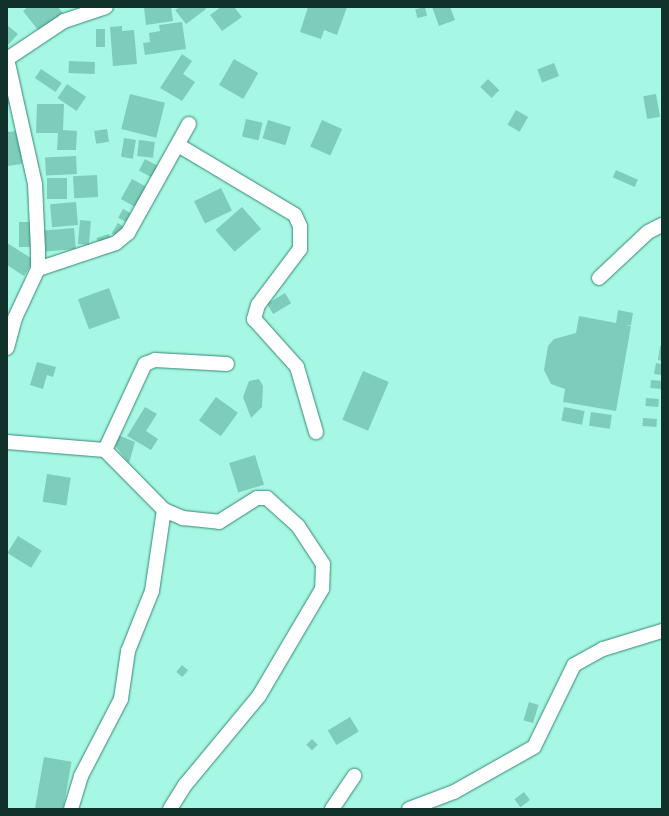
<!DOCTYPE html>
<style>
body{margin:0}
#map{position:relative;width:669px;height:816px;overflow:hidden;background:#a6f7e3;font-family:"Roboto Condensed",sans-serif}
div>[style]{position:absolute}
.building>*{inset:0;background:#7dcdba;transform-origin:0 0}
.roads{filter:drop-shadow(0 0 1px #368777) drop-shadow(0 0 1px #368777)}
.minor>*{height:14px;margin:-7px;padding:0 7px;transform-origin:7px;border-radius:7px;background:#fff}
span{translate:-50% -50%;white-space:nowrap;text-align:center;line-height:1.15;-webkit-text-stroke:3px #fff;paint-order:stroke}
.frame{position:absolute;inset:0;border:8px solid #10322b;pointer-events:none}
</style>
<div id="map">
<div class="building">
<div style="clip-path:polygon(28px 7px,58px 7px,65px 16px,42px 35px,23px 11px)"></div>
<div style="clip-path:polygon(144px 7px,171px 7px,173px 21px,146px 25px)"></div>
<div style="clip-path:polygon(180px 7px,204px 7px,206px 9px,186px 24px,175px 10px)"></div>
<div style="clip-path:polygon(221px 7px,234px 7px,242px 17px,222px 31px,210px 15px)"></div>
<div style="clip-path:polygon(308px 7px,347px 7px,337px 35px,324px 30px,321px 39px,300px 32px)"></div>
<div style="left:425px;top:7px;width:9px;height:10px;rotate:77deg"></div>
<div style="clip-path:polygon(432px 7px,450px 7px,455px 20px,439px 26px)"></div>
<div style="clip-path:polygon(182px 22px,186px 49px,145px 55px,143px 43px,150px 42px,149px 33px,160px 31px,159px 25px)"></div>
<div style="clip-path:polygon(7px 25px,18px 34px,7px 46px)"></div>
<div style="clip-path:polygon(122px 26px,122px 31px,134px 30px,137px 64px,113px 66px,110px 27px)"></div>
<div style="left:96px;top:29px;width:9px;height:18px"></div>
<div style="clip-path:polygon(182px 54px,192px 61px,183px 74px,195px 82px,182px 101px,160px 88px)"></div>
<div style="left:234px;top:59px;width:28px;height:30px;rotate:30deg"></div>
<div style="left:69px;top:61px;width:26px;height:12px;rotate:2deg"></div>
<div style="left:554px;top:63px;width:14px;height:18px;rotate:69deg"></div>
<div style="left:41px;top:69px;width:25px;height:11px;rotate:34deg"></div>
<div style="left:488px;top:79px;width:16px;height:11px;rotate:45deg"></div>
<div style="left:67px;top:84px;width:23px;height:17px;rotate:34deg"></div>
<div style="clip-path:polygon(7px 94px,13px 99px,7px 106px)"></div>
<div style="left:130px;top:94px;width:36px;height:36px;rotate:14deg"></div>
<div style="left:656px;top:94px;width:23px;height:13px;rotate:80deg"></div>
<div style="clip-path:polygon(37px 104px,64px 104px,63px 130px,77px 131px,76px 150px,57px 150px,58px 133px,36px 133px)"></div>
<div style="left:516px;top:110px;width:14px;height:17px;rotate:30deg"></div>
<div style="left:246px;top:119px;width:17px;height:18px;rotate:13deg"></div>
<div style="left:268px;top:120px;width:24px;height:19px;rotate:17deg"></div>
<div style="left:322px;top:120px;width:22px;height:29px;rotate:24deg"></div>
<div style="left:107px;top:129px;width:13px;height:13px;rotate:81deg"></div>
<div style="clip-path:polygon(19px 131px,22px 164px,7px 166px,7px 132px)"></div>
<div style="left:124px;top:138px;width:12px;height:19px;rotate:9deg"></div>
<div style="left:139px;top:140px;width:16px;height:16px;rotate:7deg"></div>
<div style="left:76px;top:156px;width:18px;height:31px;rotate:87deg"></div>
<div style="left:145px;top:159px;width:19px;height:13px;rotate:28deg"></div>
<div style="left:616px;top:170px;width:24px;height:8px;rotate:24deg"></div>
<div style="left:97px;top:175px;width:22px;height:24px;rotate:87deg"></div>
<div style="left:47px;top:178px;width:20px;height:21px"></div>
<div style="left:132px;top:179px;width:26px;height:23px;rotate:29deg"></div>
<div style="left:221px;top:188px;width:25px;height:30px;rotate:64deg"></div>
<div style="left:76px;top:202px;width:23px;height:26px;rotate:85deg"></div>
<div style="left:242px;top:207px;width:29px;height:35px;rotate:49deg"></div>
<div style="left:123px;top:209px;width:13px;height:10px;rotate:29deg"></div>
<div style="left:80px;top:220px;width:11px;height:24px;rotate:5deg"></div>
<div style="left:19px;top:222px;width:15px;height:25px"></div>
<div style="left:118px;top:223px;width:9px;height:12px;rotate:32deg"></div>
<div style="left:74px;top:228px;width:21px;height:30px;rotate:85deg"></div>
<div style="left:109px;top:234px;width:9px;height:13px;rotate:72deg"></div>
<div style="clip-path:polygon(7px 243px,34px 260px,24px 276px,7px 265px)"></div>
<div style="left:109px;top:288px;width:32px;height:33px;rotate:70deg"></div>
<div style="left:285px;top:293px;width:12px;height:21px;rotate:59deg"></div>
<div style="clip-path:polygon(618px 310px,633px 313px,631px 325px,626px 325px,631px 326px,616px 411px,563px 402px,565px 389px,551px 384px,544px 370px,548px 346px,554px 339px,576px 333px,579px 316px,616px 323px)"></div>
<div style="clip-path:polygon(660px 346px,662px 346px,662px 361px,658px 360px)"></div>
<div style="clip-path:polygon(37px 362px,56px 367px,53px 377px,47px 375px,43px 389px,30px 385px)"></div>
<div style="clip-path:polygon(656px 363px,662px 364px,662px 375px,654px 374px)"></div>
<div style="left:363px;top:371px;width:28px;height:53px;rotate:23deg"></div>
<div style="clip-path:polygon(259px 379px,263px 386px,262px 407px,251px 418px,243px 397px,249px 381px)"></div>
<div style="left:651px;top:380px;width:11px;height:8px;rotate:5deg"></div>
<div style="left:216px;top:397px;width:27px;height:29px;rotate:36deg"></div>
<div style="left:646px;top:398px;width:13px;height:8px;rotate:4deg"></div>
<div style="clip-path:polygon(145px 407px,157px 414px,146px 431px,158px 439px,151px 450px,127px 436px)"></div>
<div style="left:564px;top:407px;width:21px;height:14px;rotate:11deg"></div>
<div style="left:591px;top:412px;width:21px;height:14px;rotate:8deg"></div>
<div style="left:643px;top:418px;width:14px;height:8px;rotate:4deg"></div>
<div style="clip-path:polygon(118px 435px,135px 442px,129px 463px,113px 443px)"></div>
<div style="left:255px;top:455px;width:31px;height:27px;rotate:73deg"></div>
<div style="left:47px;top:474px;width:24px;height:28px;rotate:9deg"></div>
<div style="left:18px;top:536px;width:28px;height:20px;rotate:32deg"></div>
<div style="left:182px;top:665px;width:8px;height:9px;rotate:40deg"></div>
<div style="left:529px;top:702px;width:10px;height:19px;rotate:17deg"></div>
<div style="left:350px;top:717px;width:17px;height:26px;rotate:59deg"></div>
<div style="left:312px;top:739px;width:8px;height:8px;rotate:45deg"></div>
<div style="left:44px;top:757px;width:28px;height:53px;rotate:10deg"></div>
<div style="left:524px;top:792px;width:10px;height:12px;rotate:53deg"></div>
</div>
<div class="roads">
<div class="minor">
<div style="left:7px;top:59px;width:69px;rotate:-33.7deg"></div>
<div style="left:64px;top:21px;width:44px;rotate:-18.4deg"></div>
<div style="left:178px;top:145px;width:136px;rotate:30.9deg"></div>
<div style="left:295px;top:215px;width:12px;rotate:66deg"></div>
<div style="left:300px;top:226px;width:23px;rotate:90deg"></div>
<div style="left:300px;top:249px;width:70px;rotate:126.9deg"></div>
<div style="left:258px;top:305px;width:15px;rotate:106deg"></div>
<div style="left:254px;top:319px;width:64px;rotate:48.1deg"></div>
<div style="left:297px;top:367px;width:68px;rotate:73.7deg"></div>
<div style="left:38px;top:269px;width:82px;rotate:-18.4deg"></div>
<div style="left:116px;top:243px;width:16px;rotate:-40deg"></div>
<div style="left:128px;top:233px;width:125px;rotate:-60.8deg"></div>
<div style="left:599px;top:278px;width:67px;rotate:-43.2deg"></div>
<div style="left:648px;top:232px;width:16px;rotate:-27deg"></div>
<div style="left:7px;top:348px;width:31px;rotate:-75deg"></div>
<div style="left:15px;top:318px;width:54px;rotate:-64.9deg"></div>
<div style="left:38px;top:269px;width:19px;rotate:-90deg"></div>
<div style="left:38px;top:250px;width:66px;rotate:-92.6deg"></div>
<div style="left:35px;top:184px;width:128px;rotate:-102.6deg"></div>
<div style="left:7px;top:442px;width:98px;rotate:4.7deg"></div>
<div style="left:105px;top:450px;width:84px;rotate:45.5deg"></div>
<div style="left:164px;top:510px;width:21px;rotate:23deg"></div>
<div style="left:183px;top:518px;width:36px;rotate:6deg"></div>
<div style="left:219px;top:522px;width:45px;rotate:-32.3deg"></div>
<div style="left:257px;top:498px;width:10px"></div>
<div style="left:267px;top:498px;width:42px;rotate:42.1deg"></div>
<div style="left:298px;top:526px;width:45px;rotate:56.7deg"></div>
<div style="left:323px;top:564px;width:25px;rotate:92deg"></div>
<div style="left:322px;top:589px;width:124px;rotate:120.5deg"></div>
<div style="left:259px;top:696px;width:116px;rotate:129.7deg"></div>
<div style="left:185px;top:785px;width:28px;rotate:122deg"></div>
<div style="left:105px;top:450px;width:95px;rotate:-65.1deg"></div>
<div style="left:145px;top:364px;width:11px;rotate:-22deg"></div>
<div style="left:155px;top:360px;width:72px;rotate:3.2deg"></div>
<div style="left:71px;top:809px;width:34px;rotate:-73deg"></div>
<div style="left:81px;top:776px;width:87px;rotate:-62.5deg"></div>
<div style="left:121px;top:699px;width:49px;rotate:-81.7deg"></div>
<div style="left:128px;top:651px;width:65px;rotate:-68.2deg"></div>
<div style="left:152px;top:591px;width:82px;rotate:-81.6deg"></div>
<div style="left:332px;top:809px;width:40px;rotate:-56deg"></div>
<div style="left:409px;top:809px;width:48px;rotate:-20.7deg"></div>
<div style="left:454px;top:792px;width:92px;rotate:-29.4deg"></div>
<div style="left:534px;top:747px;width:91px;rotate:-64deg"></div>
<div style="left:574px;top:665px;width:33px;rotate:-29deg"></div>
<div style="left:603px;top:649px;width:62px;rotate:-17deg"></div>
</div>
</div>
<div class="frame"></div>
</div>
